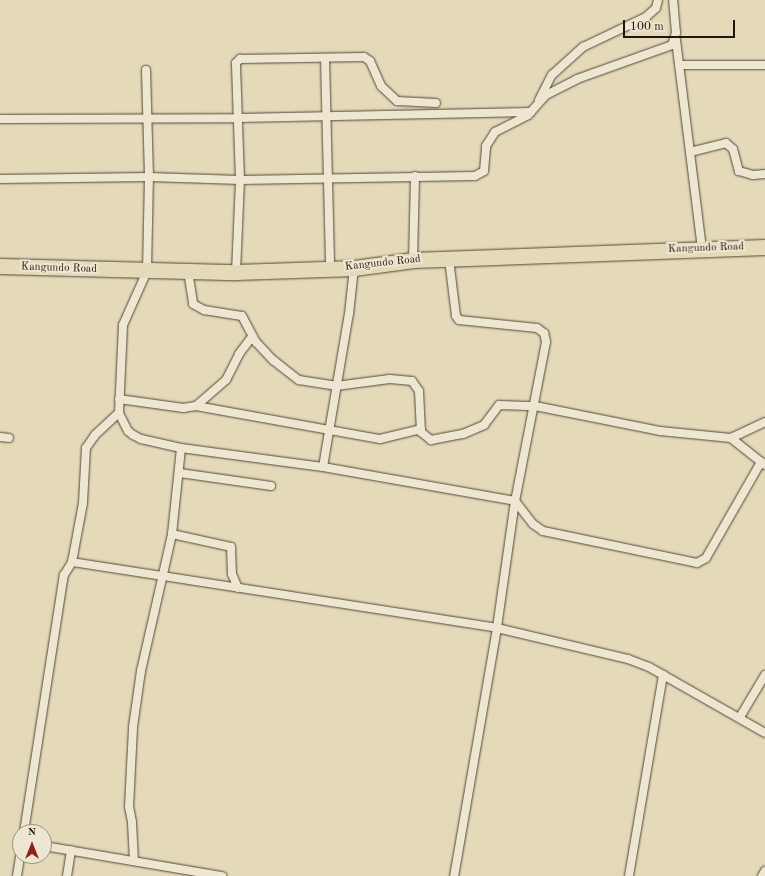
<!DOCTYPE html>
<style>
body{margin:0}
#map{position:relative;width:765px;height:876px;overflow:hidden;background:#e4dab9;font-family:"Old Standard TT",serif}
div>[style]{position:absolute}
.roads{filter:drop-shadow(0 0 1px #524638) drop-shadow(0 0 1px #524638)}
.street>*{height:8px;margin:-4px;padding:0 4px;transform-origin:4px;border-radius:4px;background:#ede7d2}
.highway>*{height:15px;margin:-7.5px;padding:0 7.5px;transform-origin:7.5px;border-radius:7.5px;background:#e4dab9}
span{translate:-50% -50%;white-space:nowrap;text-align:center;line-height:1.15;-webkit-text-stroke:4px #ede7d2;paint-order:stroke}
.street-label{font-size:11px;color:#21140d}
.north{position:absolute;left:12px;top:824px;width:40px;height:40px;box-sizing:border-box;background:#ede7d2;border:1px solid #9b9383;border-radius:50%;rotate:0deg;font-size:11px;font-weight:700;line-height:16px;text-align:center;color:#21140d}
.north::after{content:'';display:block;margin:auto;width:14px;height:18px;background:#8f2418;clip-path:polygon(50% 0,100% 100%,50% 72%,0 100%)}
.scale{position:absolute;left:623px;top:20px;width:112px;height:18px;box-sizing:border-box;border:2px solid #21140d;border-top:0;padding-left:5px;font-size:12px;line-height:14px;white-space:nowrap;color:#21140d;-webkit-text-stroke:3px #ede7d2;paint-order:stroke}
</style>
<div id="map">
<div class="roads">
<div class="street">
<div style="left:676px;top:40px;width:211px;rotate:82.9deg"></div>
<div style="left:325px;top:58px;width:210px;rotate:88.6deg"></div>
<div style="left:679px;top:65px;width:86px"></div>
<div style="left:539px;top:100px;width:28px;rotate:-63deg"></div>
<div style="left:552px;top:75px;width:42px;rotate:-42.1deg"></div>
<div style="left:583px;top:47px;width:70px;rotate:-25.5deg"></div>
<div style="left:646px;top:17px;width:13px;rotate:-42deg"></div>
<div style="left:656px;top:8px;width:8px;rotate:-76deg"></div>
<div style="left:0;top:119px;width:239px;rotate:-0.2deg"></div>
<div style="left:239px;top:118px;width:292px;rotate:-1.2deg"></div>
<div style="left:690px;top:152px;width:37px;rotate:-14deg"></div>
<div style="left:726px;top:143px;width:9px;rotate:41deg"></div>
<div style="left:733px;top:149px;width:23px;rotate:75deg"></div>
<div style="left:739px;top:171px;width:15px;rotate:16deg"></div>
<div style="left:753px;top:175px;width:12px;rotate:-5deg"></div>
<div style="left:0;top:179px;width:149px;rotate:-0.8deg"></div>
<div style="left:149px;top:177px;width:91px;rotate:1.9deg"></div>
<div style="left:240px;top:180px;width:235px;rotate:-1deg"></div>
<div style="left:475px;top:176px;width:10px;rotate:-29deg"></div>
<div style="left:484px;top:171px;width:25px;rotate:-85deg"></div>
<div style="left:486px;top:146px;width:17px;rotate:-57deg"></div>
<div style="left:495px;top:132px;width:37px;rotate:-27deg"></div>
<div style="left:528px;top:115px;width:27px;rotate:-48deg"></div>
<div style="left:546px;top:95px;width:35px;rotate:-27deg"></div>
<div style="left:577px;top:79px;width:101px;rotate:-19.7deg"></div>
<div style="left:672px;top:45px;width:13px;rotate:-72deg"></div>
<div style="left:676px;top:33px;width:33px;rotate:-95deg"></div>
<div style="left:449px;top:259px;width:57px;rotate:83deg"></div>
<div style="left:456px;top:316px;width:5px;rotate:53deg"></div>
<div style="left:459px;top:320px;width:78px;rotate:5.9deg"></div>
<div style="left:537px;top:328px;width:9px;rotate:36deg"></div>
<div style="left:544px;top:333px;width:9px;rotate:77deg"></div>
<div style="left:546px;top:342px;width:162px;rotate:101deg"></div>
<div style="left:515px;top:501px;width:128px;rotate:98.1deg"></div>
<div style="left:497px;top:628px;width:252px;rotate:99.8deg"></div>
<div style="left:413px;top:260px;width:84px;rotate:-88.6deg"></div>
<div style="left:188px;top:271px;width:33px;rotate:81deg"></div>
<div style="left:193px;top:304px;width:13px;rotate:29deg"></div>
<div style="left:204px;top:310px;width:38px;rotate:9deg"></div>
<div style="left:242px;top:316px;width:30px;rotate:62deg"></div>
<div style="left:256px;top:342px;width:25px;rotate:47deg"></div>
<div style="left:273px;top:360px;width:33px;rotate:38deg"></div>
<div style="left:299px;top:380px;width:37px;rotate:9deg"></div>
<div style="left:336px;top:386px;width:54px;rotate:-7.4deg"></div>
<div style="left:390px;top:379px;width:22px;rotate:5deg"></div>
<div style="left:412px;top:381px;width:12px;rotate:55deg"></div>
<div style="left:419px;top:391px;width:41px;rotate:87.2deg"></div>
<div style="left:421px;top:432px;width:13px;rotate:39deg"></div>
<div style="left:431px;top:440px;width:33px;rotate:-11deg"></div>
<div style="left:463px;top:434px;width:23px;rotate:-23deg"></div>
<div style="left:484px;top:425px;width:25px;rotate:-53deg"></div>
<div style="left:499px;top:405px;width:36px;rotate:2deg"></div>
<div style="left:535px;top:406px;width:127px;rotate:11.3deg"></div>
<div style="left:660px;top:431px;width:71px;rotate:5.6deg"></div>
<div style="left:731px;top:438px;width:43px;rotate:38.5deg"></div>
<div style="left:236px;top:272px;width:92px;rotate:-87.5deg"></div>
<div style="left:240px;top:180px;width:117px;rotate:-92deg"></div>
<div style="left:236px;top:63px;width:6px;rotate:-45deg"></div>
<div style="left:240px;top:59px;width:124px;rotate:-0.9deg"></div>
<div style="left:364px;top:57px;width:7px;rotate:34deg"></div>
<div style="left:370px;top:61px;width:27px;rotate:66deg"></div>
<div style="left:381px;top:86px;width:22px;rotate:43deg"></div>
<div style="left:397px;top:101px;width:39px;rotate:3deg"></div>
<div style="left:119px;top:399px;width:65px;rotate:8deg"></div>
<div style="left:183px;top:408px;width:13px;rotate:-9deg"></div>
<div style="left:196px;top:406px;width:40px;rotate:-41deg"></div>
<div style="left:226px;top:380px;width:29px;rotate:-63deg"></div>
<div style="left:239px;top:354px;width:21px;rotate:-53deg"></div>
<div style="left:196px;top:406px;width:187px;rotate:10.2deg"></div>
<div style="left:380px;top:439px;width:42px;rotate:-13.7deg"></div>
<div style="left:0;top:437px;width:9px;rotate:6deg"></div>
<div style="left:731px;top:438px;width:38px;rotate:-25deg"></div>
<div style="left:181px;top:448px;width:143px;rotate:7.6deg"></div>
<div style="left:323px;top:467px;width:195px;rotate:10deg"></div>
<div style="left:515px;top:501px;width:29px;rotate:52deg"></div>
<div style="left:533px;top:524px;width:12px;rotate:35deg"></div>
<div style="left:543px;top:531px;width:157px;rotate:11.7deg"></div>
<div style="left:697px;top:563px;width:10px;rotate:-29deg"></div>
<div style="left:706px;top:558px;width:111px;rotate:-60.2deg"></div>
<div style="left:323px;top:467px;width:155px;rotate:-80.4deg"></div>
<div style="left:349px;top:314px;width:46px;rotate:-83.8deg"></div>
<div style="left:180px;top:473px;width:92px;rotate:8.1deg"></div>
<div style="left:172px;top:534px;width:60px;rotate:12.4deg"></div>
<div style="left:231px;top:547px;width:27px;rotate:88deg"></div>
<div style="left:232px;top:574px;width:15px;rotate:67deg"></div>
<div style="left:72px;top:562px;width:60px;rotate:-79.4deg"></div>
<div style="left:83px;top:503px;width:55px;rotate:-86.9deg"></div>
<div style="left:86px;top:448px;width:16px;rotate:-55deg"></div>
<div style="left:95px;top:435px;width:33px;rotate:-43deg"></div>
<div style="left:740px;top:717px;width:49px;rotate:-59.2deg"></div>
<div style="left:24px;top:832px;width:260px;rotate:-81.2deg"></div>
<div style="left:64px;top:575px;width:15px;rotate:-58deg"></div>
<div style="left:72px;top:562px;width:430px;rotate:8.8deg"></div>
<div style="left:497px;top:628px;width:135px;rotate:13.3deg"></div>
<div style="left:628px;top:659px;width:22px;rotate:21deg"></div>
<div style="left:649px;top:667px;width:133px;rotate:29.6deg"></div>
<div style="left:44px;top:846px;width:181px;rotate:9.6deg"></div>
<div style="left:134px;top:861px;width:39px;rotate:-93deg"></div>
<div style="left:132px;top:822px;width:15px;rotate:-101deg"></div>
<div style="left:129px;top:807px;width:80px;rotate:-87.1deg"></div>
<div style="left:133px;top:727px;width:57px;rotate:-81.9deg"></div>
<div style="left:141px;top:671px;width:140px;rotate:-77.2deg"></div>
<div style="left:172px;top:534px;width:86px;rotate:-84deg"></div>
<div style="left:181px;top:448px;width:41px;rotate:-167.3deg"></div>
<div style="left:141px;top:439px;width:9px;rotate:-153deg"></div>
<div style="left:133px;top:435px;width:6px;rotate:-141deg"></div>
<div style="left:128px;top:431px;width:20px;rotate:-117deg"></div>
<div style="left:119px;top:413px;width:88px;rotate:-87.4deg"></div>
<div style="left:123px;top:325px;width:59px;rotate:-66deg"></div>
<div style="left:147px;top:271px;width:94px;rotate:-88.8deg"></div>
<div style="left:149px;top:177px;width:107px;rotate:-91.6deg"></div>
<div style="left:17px;top:876px;width:20px;rotate:-81deg"></div>
<div style="left:67px;top:876px;width:26px;rotate:-81deg"></div>
<div style="left:629px;top:876px;width:204px;rotate:-80.4deg"></div>
<div style="left:762px;top:876px;width:6px;rotate:-59deg"></div>
</div>
<div class="highway">
<div style="left:0;top:266px;width:236px;rotate:1.5deg"></div>
<div style="left:236px;top:272px;width:118px;rotate:-1.9deg"></div>
<div style="left:354px;top:268px;width:60px;rotate:-7.7deg"></div>
<div style="left:413px;top:260px;width:352px;rotate:-2.1deg"></div>
</div>
</div>
<div class="street-label">
<span style="left:706px;top:249px;rotate:-2deg">Kangundo Road</span>
<span style="left:383px;top:264px;rotate:-6deg">Kangundo Road</span>
<span style="left:59px;top:269px;rotate:2deg">Kangundo Road</span>
</div>
<div class="north">N</div>
<div class="scale">100 m</div>
</div>
